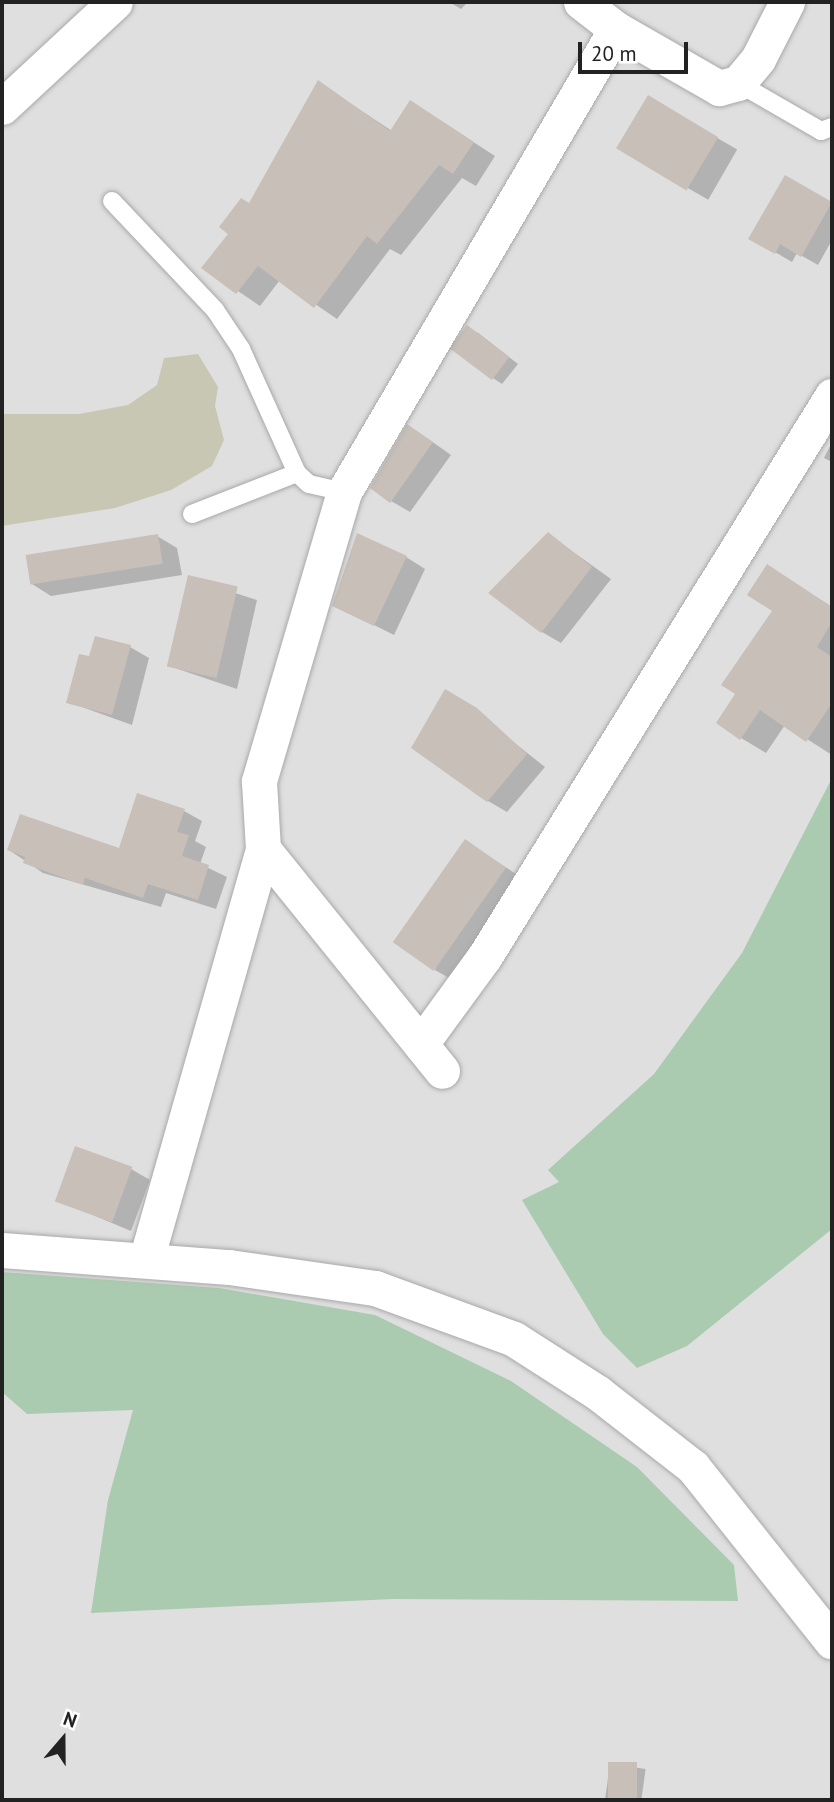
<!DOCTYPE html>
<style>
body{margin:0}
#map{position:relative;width:834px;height:1802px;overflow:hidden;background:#f2efe9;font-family:"PT Sans",sans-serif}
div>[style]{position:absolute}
.residential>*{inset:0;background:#e0dfdf;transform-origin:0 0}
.construction>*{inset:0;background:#c7c7b4}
.cemetery>*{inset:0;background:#aacbaf}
.shadow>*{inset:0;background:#0003;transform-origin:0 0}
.building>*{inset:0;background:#c7bfb8;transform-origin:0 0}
.roads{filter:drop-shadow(0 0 2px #a9a9a9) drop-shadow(0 0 2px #a9a9a9)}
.lane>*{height:18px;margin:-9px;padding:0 9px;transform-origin:9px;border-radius:9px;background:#fff}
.street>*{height:35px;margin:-17.5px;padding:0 17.5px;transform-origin:17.5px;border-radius:17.5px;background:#fff}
span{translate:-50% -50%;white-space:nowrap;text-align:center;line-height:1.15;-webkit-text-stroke:5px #fff;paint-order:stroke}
.frame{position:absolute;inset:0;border:4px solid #222;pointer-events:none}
.north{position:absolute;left:28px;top:1704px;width:70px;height:70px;-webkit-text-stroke:5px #fff;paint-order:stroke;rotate:20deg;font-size:19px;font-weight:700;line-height:28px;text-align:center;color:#222}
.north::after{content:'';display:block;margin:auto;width:24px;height:32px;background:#222;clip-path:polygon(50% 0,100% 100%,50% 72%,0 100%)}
.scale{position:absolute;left:578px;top:42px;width:110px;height:32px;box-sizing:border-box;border:4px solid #222;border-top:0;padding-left:9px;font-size:21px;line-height:24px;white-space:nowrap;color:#222;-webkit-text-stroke:5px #fff;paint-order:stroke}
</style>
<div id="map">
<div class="residential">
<div style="left:2px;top:2px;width:830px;height:1798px"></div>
</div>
<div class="construction">
<div style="clip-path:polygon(198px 354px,218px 387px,215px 406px,224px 440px,212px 466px,171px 490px,115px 508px,2px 526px,2px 414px,79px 414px,128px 405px,157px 385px,164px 358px)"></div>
</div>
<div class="cemetery">
<div style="clip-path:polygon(832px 778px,832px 1229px,687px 1346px,637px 1368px,603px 1334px,522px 1200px,559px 1182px,548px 1170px,654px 1074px,742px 953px)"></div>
<div style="clip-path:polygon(2px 1272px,219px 1288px,375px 1315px,511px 1381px,637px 1467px,734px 1565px,738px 1601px,393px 1599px,91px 1613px,108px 1500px,133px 1410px,27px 1414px,2px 1392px)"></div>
</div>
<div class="shadow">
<div style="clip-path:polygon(449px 2px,468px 2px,461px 9px)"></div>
<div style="clip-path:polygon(318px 82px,392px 131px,433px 116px,495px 156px,476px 186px,462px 178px,401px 255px,390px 249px,337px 319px,280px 280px,260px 306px,204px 268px,250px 205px)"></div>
<div style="left:648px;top:98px;width:103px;height:58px;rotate:30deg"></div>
<div style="clip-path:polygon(786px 178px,832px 204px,832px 240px,818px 265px,797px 253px,792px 262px,751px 238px)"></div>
<div style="clip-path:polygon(477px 332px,518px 364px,502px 384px,493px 378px)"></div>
<div style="clip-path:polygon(427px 438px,451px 455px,410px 512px,391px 501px)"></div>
<div style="clip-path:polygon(832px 442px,832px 462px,824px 458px)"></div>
<div style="clip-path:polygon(548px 534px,611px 579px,561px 643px,542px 632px)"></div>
<div style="clip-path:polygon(157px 536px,177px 548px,182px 575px,51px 596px,32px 584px)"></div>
<div style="clip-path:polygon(406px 557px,425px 569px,394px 635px,334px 605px)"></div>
<div style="clip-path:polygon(768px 566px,832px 607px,832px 755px,785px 725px,766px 753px,741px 738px,737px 693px,774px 610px)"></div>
<div style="clip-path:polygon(189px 578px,257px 600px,237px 689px,169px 666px)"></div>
<div style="clip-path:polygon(130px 647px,149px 658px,132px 725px,68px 702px,90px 659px)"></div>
<div style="clip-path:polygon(464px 703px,545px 767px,507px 812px,488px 801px)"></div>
<div style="clip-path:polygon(184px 811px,202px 821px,195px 841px,206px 847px,200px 864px,227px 877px,216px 909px,166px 893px,161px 907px,43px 873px,9px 850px,120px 850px)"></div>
<div style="clip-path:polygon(465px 841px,533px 885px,463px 986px,435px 970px)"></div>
<div style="clip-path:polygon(131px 1169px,150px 1180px,131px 1231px,57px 1200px)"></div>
<div style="left:610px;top:1764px;width:36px;height:36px;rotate:8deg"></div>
</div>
<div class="building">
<div style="clip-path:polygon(318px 80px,390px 131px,410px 100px,474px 142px,453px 174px,439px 165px,377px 244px,367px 236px,314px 308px,258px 266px,236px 294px,201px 268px,228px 234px,219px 227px,241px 198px,249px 203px)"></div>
<div style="left:648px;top:95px;width:82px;height:62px;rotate:31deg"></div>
<div style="clip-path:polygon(785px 175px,832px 202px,801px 257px,780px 244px,775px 254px,748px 239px)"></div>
<div style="left:467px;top:325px;width:53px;height:29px;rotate:37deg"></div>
<div style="clip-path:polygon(407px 424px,433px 442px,390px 503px,370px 488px)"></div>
<div style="clip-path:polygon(548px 532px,592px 567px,541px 633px,488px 593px)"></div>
<div style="clip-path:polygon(357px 533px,407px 556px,374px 626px,332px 606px)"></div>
<div style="left:158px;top:534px;width:30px;height:134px;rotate:81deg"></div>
<div style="clip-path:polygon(767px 564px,832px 607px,832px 622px,817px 647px,832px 657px,832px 703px,806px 742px,760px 710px,740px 740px,716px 723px,735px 694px,721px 685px,772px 611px,747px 595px)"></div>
<div style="left:188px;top:575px;width:51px;height:94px;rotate:13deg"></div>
<div style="clip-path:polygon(95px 636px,131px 645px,112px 715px,66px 703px,79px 654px,89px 656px)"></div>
<div style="clip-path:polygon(445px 689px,477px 708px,527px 754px,487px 802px,411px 748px)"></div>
<div style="clip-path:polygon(137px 793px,185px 809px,177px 832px,189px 835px,182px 856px,209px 865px,198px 900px,148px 884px,143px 898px,85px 878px,83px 885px,23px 863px,25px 857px,7px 850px,20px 814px,119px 848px)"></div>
<div style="left:465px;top:839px;width:50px;height:126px;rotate:35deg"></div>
<div style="left:75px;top:1146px;width:61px;height:59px;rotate:20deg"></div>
<div style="left:608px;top:1762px;width:29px;height:38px"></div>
</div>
<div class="roads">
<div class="lane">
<div style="left:738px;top:83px;width:96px;rotate:30deg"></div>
<div style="left:821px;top:131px;width:12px;rotate:-20deg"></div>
<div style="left:112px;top:201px;width:150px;rotate:46.6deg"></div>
<div style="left:215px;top:310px;width:47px;rotate:56.3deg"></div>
<div style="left:241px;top:349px;width:136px;rotate:65.7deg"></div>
<div style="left:297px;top:473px;width:16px;rotate:43deg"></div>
<div style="left:309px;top:484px;width:36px;rotate:13deg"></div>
<div style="left:192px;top:514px;width:113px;rotate:-21.3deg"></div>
</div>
<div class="street">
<div style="left:581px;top:2px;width:44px;rotate:37.6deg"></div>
<div style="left:616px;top:29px;width:119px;rotate:29.8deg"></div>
<div style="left:719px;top:88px;width:20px;rotate:-15deg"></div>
<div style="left:738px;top:83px;width:31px;rotate:-50deg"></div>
<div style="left:758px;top:59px;width:64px;rotate:-63deg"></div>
<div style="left:2px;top:107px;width:154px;rotate:-42.9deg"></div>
<div style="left:263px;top:849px;width:285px;rotate:51.1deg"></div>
<div style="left:423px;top:1041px;width:105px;rotate:-53.9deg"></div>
<div style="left:485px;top:956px;width:659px;rotate:-58.22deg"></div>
<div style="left:2px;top:1250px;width:228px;rotate:4.3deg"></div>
<div style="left:229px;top:1267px;width:148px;rotate:8.2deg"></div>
<div style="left:375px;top:1288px;width:148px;rotate:20.1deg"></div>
<div style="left:514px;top:1339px;width:100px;rotate:32.7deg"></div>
<div style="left:598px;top:1393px;width:120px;rotate:37.9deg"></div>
<div style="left:693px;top:1467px;width:223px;rotate:51.5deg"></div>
<div style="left:146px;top:1260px;width:427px;rotate:-74.1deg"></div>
<div style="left:263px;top:849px;width:68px;rotate:-93.4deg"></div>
<div style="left:259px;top:781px;width:301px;rotate:-73.6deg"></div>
<div style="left:344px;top:492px;width:537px;rotate:-59.57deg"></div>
</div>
</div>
<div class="frame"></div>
<div class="north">N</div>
<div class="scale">20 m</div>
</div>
